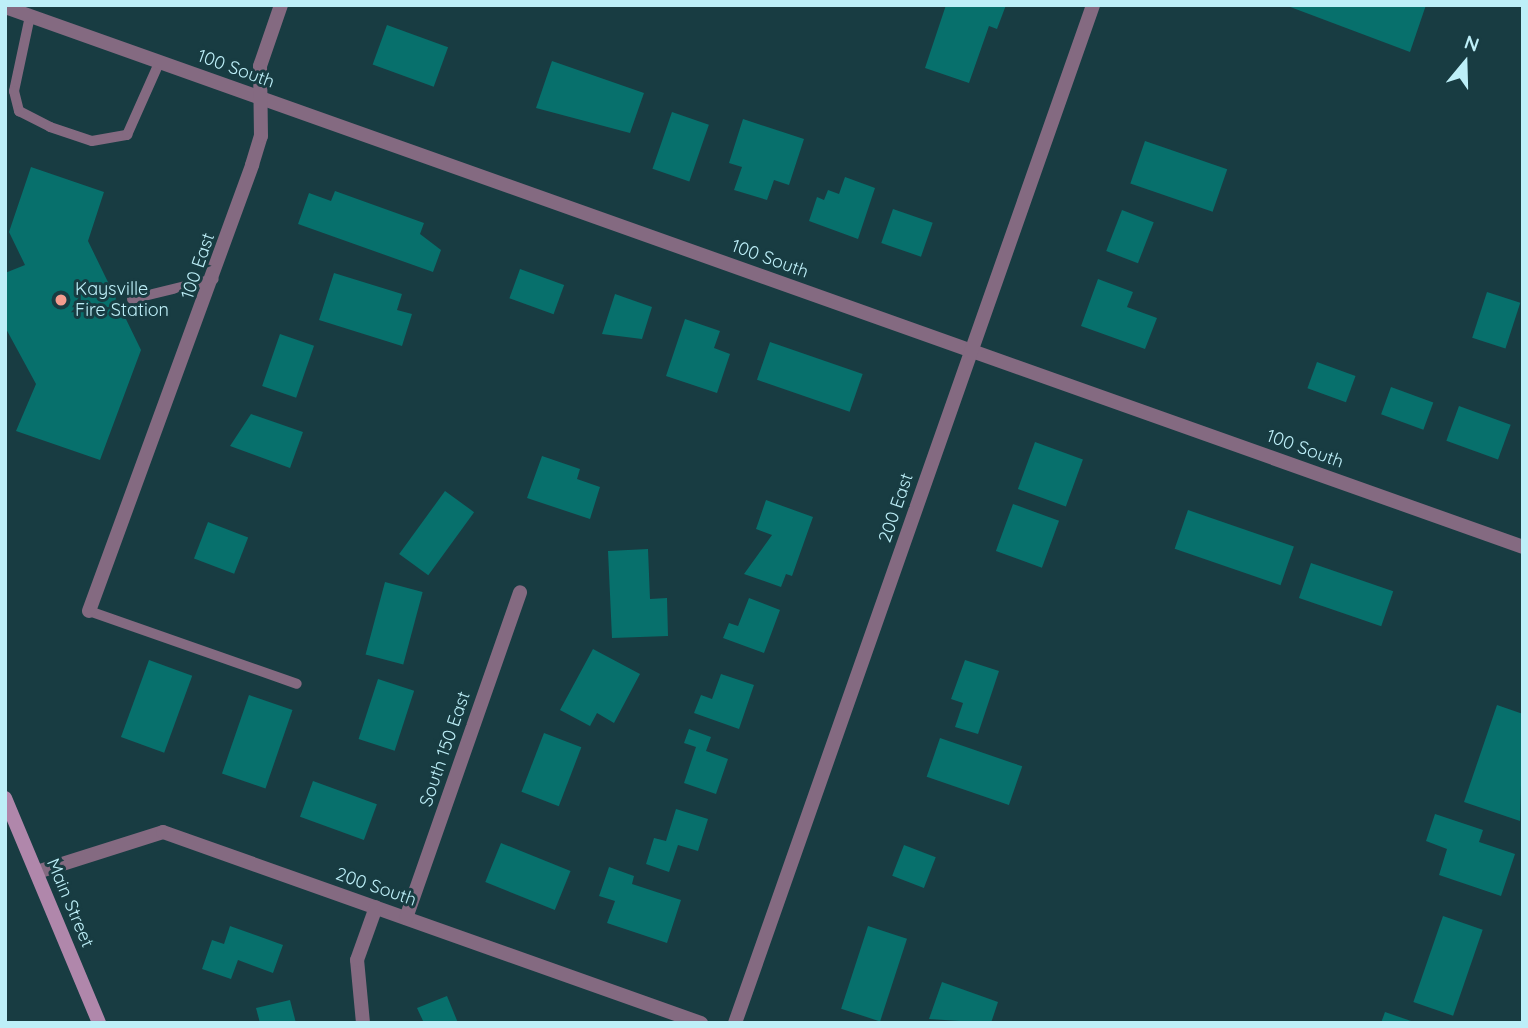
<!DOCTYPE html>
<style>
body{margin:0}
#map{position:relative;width:1528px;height:1028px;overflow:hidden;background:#183c42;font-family:Quicksand,sans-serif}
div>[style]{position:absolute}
.building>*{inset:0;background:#07706c;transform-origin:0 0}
.lane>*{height:10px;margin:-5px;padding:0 5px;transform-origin:5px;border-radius:5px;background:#846a81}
.street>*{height:14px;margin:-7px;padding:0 7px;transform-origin:7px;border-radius:7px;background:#846a81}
.secondary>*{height:14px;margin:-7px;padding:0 7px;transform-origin:7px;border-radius:7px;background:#b087ab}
.dots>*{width:19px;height:19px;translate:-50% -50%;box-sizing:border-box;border:4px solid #183c42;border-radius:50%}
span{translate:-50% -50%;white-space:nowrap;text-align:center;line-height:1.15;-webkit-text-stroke:6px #183c42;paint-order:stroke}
.street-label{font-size:18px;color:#bdeff8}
.poi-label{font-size:18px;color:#bdeff8}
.left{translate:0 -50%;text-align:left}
.frame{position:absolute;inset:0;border:7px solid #bdeff8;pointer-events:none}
.north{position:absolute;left:1430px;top:28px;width:70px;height:70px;-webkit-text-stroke:5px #183c42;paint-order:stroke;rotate:19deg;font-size:19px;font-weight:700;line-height:28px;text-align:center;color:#bdeff8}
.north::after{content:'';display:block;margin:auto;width:24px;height:32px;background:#bdeff8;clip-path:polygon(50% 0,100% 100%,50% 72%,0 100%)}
</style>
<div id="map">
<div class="building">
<div style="clip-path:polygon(946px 5px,1006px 5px,997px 29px,989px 26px,969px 83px,925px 68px)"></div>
<div style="clip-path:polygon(1285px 5px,1426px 5px,1410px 52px)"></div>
<div style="left:387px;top:25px;width:65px;height:42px;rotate:20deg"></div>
<div style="clip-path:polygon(552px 61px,644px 93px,630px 133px,536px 108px)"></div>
<div style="left:672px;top:112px;width:39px;height:60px;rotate:19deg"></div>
<div style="clip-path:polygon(743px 119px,804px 139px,789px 185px,774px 180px,767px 200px,734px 190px,742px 167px,729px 163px)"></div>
<div style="left:1145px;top:141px;width:87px;height:45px;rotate:19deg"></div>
<div style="clip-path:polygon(31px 167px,104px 192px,88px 241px,141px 350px,100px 460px,16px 431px,36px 384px,5px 327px,5px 273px,25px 265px,9px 232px)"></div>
<div style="clip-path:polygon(845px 177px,875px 188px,858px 239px,809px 221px,817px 197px,824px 200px,828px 190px,839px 194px)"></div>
<div style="clip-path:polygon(335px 191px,424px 223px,420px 234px,441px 250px,433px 272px,298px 224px,309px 193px,331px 201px)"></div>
<div style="left:893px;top:209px;width:42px;height:36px;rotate:19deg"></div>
<div style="left:1122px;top:210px;width:34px;height:44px;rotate:21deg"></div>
<div style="left:520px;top:269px;width:47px;height:31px;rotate:20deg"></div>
<div style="clip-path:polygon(334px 273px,402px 294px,397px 310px,412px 314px,402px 346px,319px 320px)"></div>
<div style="clip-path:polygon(1098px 279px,1133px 292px,1127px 307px,1157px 318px,1145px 349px,1081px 326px)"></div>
<div style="left:1487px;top:292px;width:35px;height:48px;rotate:18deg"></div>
<div style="clip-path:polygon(615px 294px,652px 307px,642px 339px,602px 334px)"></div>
<div style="clip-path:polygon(685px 319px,720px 331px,714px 348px,730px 354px,717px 393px,666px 376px)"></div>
<div style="left:280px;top:334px;width:36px;height:55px;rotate:19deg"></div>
<div style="left:770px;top:342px;width:98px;height:40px;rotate:19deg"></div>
<div style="left:1317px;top:362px;width:41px;height:28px;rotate:20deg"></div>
<div style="left:1391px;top:387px;width:45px;height:29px;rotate:20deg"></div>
<div style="left:1459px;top:406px;width:55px;height:37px;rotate:20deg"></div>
<div style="clip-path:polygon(251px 414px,303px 432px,290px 468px,230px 446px)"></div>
<div style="left:1035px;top:442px;width:51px;height:50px;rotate:20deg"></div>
<div style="clip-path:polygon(542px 456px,580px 469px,577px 479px,600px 487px,590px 519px,527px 498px)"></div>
<div style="left:445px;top:491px;width:36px;height:78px;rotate:36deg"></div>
<div style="clip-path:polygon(766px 500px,813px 517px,792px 576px,786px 574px,781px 587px,744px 574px,772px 535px,756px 529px)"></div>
<div style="left:1013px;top:504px;width:49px;height:50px;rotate:20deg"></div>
<div style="left:1188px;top:510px;width:112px;height:41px;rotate:19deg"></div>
<div style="left:208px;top:522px;width:43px;height:39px;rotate:21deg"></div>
<div style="clip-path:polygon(648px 549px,650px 599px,667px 598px,668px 636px,612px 638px,608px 551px)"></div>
<div style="left:1311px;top:563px;width:87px;height:37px;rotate:19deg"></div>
<div style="left:385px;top:582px;width:39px;height:75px;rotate:15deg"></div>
<div style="clip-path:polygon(749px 598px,780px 610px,764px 653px,723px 638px,729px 623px,738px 626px)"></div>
<div style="clip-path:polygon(593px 649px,640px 674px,614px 723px,597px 713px,590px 726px,560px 710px)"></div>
<div style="left:149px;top:660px;width:46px;height:82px;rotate:20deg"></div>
<div style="clip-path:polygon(965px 660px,999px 671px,978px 734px,955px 727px,963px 703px,951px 699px)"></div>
<div style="clip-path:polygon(721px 674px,754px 685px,739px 729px,694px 713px,701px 695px,712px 699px)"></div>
<div style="left:378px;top:679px;width:38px;height:63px;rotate:18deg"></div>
<div style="left:249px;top:695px;width:46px;height:83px;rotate:19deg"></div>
<div style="clip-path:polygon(1497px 705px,1523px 714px,1520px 821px,1464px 802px)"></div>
<div style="clip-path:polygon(689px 729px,711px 737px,706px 751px,728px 759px,716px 794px,684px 783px,696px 747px,684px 743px)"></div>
<div style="left:544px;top:733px;width:40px;height:63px;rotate:21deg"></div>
<div style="left:940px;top:738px;width:87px;height:41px;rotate:19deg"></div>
<div style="left:313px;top:781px;width:68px;height:38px;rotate:20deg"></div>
<div style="clip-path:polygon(676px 809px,708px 819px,698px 851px,678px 845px,669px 872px,646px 864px,654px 838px,666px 841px)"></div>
<div style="clip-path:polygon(1435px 814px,1483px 830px,1479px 842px,1515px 854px,1501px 896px,1439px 875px,1447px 849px,1426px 841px)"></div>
<div style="left:501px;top:843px;width:75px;height:42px;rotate:22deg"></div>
<div style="left:904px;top:845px;width:34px;height:33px;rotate:21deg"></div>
<div style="clip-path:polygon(609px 867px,634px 876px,632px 884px,681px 900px,667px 943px,607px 923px,615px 901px,599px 896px)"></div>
<div style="left:1443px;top:916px;width:42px;height:91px;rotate:19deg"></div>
<div style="clip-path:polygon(230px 926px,283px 945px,273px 973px,238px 960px,231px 979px,202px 969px,212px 940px,224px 944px)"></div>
<div style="left:868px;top:926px;width:41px;height:87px;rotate:18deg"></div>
<div style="clip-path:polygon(942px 982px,998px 1002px,991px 1023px,929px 1019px)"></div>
<div style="clip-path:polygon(447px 996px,458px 1023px,424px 1023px,417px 1008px)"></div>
<div style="clip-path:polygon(290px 1000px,296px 1023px,260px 1023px,256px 1008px)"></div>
<div style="clip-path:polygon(1385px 1012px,1414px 1022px,1414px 1023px,1381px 1023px)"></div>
</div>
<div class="lane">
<div style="left:30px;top:16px;width:77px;rotate:102deg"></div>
<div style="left:14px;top:91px;width:21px;rotate:76deg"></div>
<div style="left:19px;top:111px;width:35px;rotate:27deg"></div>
<div style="left:50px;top:127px;width:44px;rotate:18.4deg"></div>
<div style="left:92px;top:141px;width:36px;rotate:-10deg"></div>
<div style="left:127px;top:135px;width:79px;rotate:-66deg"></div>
<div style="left:132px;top:299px;width:84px;rotate:-13.7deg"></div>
<div style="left:89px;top:611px;width:220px;rotate:19.3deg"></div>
</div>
<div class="street">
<div style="left:5px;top:7px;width:1611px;rotate:19.58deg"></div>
<div style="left:89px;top:611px;width:475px;rotate:-69.9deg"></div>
<div style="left:252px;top:165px;width:30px;rotate:-73deg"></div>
<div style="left:261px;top:136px;width:70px;rotate:-90.8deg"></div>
<div style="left:260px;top:66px;width:65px;rotate:-71deg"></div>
<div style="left:37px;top:872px;width:132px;rotate:-17.6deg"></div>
<div style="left:163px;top:832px;width:571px;rotate:19.55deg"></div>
<div style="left:406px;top:918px;width:345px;rotate:-70.7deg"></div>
<div style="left:363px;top:1023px;width:63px;rotate:-95.4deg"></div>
<div style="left:357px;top:960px;width:56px;rotate:-70.3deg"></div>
<div style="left:735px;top:1023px;width:1079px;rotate:-70.62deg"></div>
</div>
<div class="secondary">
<div style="left:5px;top:798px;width:244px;rotate:67.3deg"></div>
</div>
<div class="dots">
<div style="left:61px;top:300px;background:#f59d8f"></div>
</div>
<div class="street-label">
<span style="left:236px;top:69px;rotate:20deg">100 South</span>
<span style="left:770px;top:259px;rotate:20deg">100 South</span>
<span style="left:198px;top:266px;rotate:-71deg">100 East</span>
<span style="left:1305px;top:449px;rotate:20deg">100 South</span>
<span style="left:896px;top:508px;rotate:-71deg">200 East</span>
<span style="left:445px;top:749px;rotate:-71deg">South 150 East</span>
<span style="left:376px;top:887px;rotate:19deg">200 South</span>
<span style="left:70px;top:903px;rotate:67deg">Main Street</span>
</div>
<div class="poi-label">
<span class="left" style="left:75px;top:300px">Kaysville<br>Fire Station</span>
</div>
<div class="frame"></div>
<div class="north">N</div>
</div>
